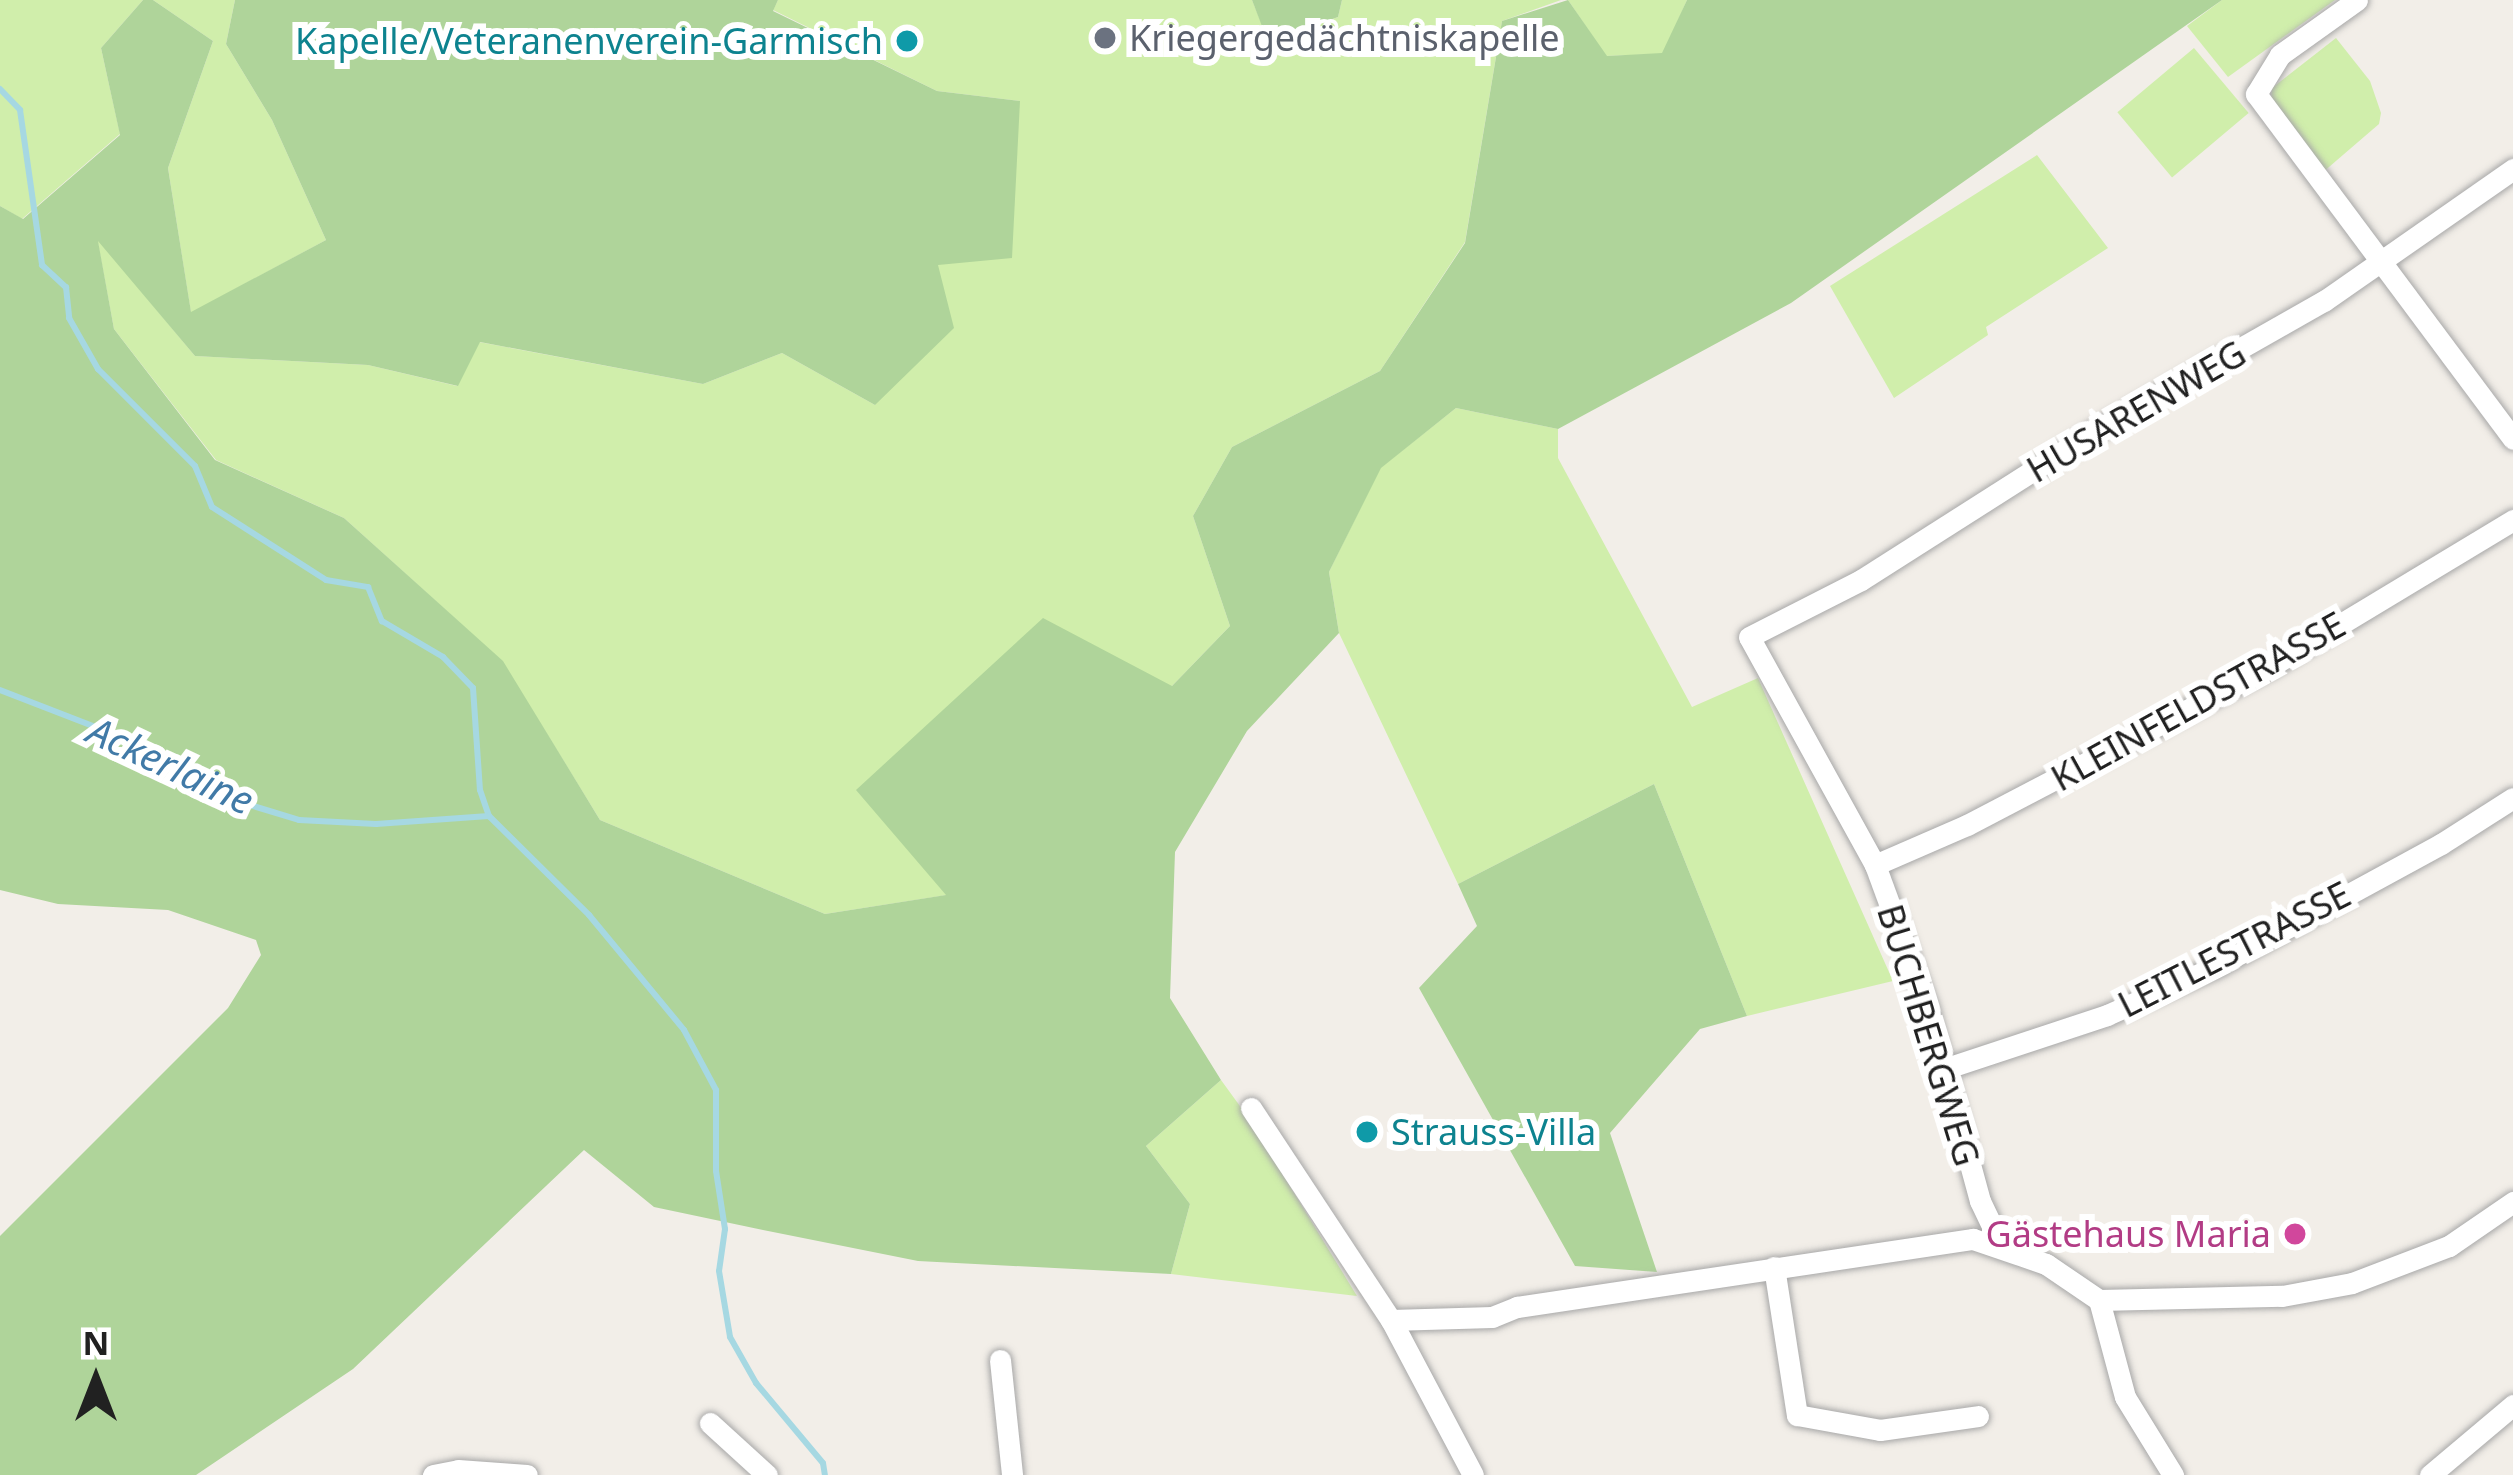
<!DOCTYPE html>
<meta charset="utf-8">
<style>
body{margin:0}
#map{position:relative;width:2513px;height:1475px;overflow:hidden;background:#f2eee8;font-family:"Noto Sans",sans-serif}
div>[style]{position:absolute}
.grass>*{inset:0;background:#d0eeab;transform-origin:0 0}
.forest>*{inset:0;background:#afd49a}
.stream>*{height:6px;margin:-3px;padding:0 3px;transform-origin:3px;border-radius:3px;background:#a6d8e2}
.roads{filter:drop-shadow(0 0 3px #a8a8a8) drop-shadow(0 0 3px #a8a8a8)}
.minor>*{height:21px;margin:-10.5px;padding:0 10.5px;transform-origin:10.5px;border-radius:10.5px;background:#fff}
.dots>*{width:33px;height:33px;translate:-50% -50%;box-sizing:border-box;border:6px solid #fff;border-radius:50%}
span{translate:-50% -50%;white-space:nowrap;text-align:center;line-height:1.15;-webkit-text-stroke:12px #fff;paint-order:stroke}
.worship-label{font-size:36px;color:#5b616d}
.left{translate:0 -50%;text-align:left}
.culture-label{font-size:36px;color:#0d838f}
.right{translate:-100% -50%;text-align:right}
.street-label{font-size:36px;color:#212121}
.hotel-label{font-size:36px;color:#b23c85}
.water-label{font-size:39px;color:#417aa7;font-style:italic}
.north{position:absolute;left:36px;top:1319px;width:120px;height:120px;-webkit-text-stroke:9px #fff;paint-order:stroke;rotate:0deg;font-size:33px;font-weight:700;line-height:48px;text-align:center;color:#212121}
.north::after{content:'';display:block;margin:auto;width:42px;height:54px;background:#212121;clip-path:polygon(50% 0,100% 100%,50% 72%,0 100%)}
</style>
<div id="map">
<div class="grass">
<div style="clip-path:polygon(0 0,143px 0,101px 48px,120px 134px,22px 219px,0 206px)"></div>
<div style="clip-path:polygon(153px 0,235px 0,226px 44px,272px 120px,326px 240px,191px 313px,168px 168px,213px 41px)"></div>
<div style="clip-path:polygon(778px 0,1252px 0,1269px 42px,1338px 17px,1342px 0,1561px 0,1502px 21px,1465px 242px,1380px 371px,1232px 447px,1193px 516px,1230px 626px,1172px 686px,857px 790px,947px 895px,825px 914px,600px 820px,502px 661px,344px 518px,216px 460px,114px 329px,97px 238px,195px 356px,368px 365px,457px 386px,479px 342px,703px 384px,782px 353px,875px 405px,937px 265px,1020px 101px,937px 91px,773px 10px)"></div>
<div style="clip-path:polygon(1568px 0,1687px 0,1663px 54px,1606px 56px)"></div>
<div style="clip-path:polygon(2222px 0,2335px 0,2228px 77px,2187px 26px)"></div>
<div style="clip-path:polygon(2336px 38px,2370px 81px,2381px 113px,2379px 124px,2322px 173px,2271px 103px,2272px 88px)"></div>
<div style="left:2194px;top:48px;width:85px;height:100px;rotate:50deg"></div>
<div style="clip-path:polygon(2037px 155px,2108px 248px,1986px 327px,1988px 335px,1894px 398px,1830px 286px)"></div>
<div style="clip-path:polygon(1456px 408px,1558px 429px,1558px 458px,1692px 707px,1758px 678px,1893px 981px,1747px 1016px,1654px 784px,1458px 884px,1339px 633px,1329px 572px,1380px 468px)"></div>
<div style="clip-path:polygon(1221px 1080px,1245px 1113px,1357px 1296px,1171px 1274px,1190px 1204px,1146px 1146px)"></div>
</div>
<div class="forest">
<div style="clip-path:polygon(143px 0,153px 0,213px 41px,168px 168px,191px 312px,326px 240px,272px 120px,226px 44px,235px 0,778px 0,773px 11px,937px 91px,1020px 101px,1012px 258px,938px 265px,954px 328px,875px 405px,782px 353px,703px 384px,480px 342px,458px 386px,368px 365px,195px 356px,98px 241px,114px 329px,215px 460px,344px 518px,503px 661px,600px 820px,825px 914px,946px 895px,856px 790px,1043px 618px,1172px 686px,1230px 626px,1193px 516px,1232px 447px,1380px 371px,1465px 243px,1502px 21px,1568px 0,1607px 56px,1662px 53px,1687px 0,2222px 0,1791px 303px,1558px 429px,1456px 408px,1381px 468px,1329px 572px,1339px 633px,1247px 731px,1175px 852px,1170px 998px,1221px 1080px,1146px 1146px,1190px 1204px,1171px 1274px,918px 1261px,763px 1230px,654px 1207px,584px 1150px,353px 1369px,196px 1475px,0 1475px,0 1236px,228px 1008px,261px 955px,256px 940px,168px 910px,58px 904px,0 890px,0 206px,23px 219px,120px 135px,101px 48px)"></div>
<div style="clip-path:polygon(1252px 0,1342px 0,1338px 17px,1268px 42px)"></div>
<div style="clip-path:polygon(1654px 784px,1747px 1016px,1700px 1029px,1610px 1133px,1657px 1272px,1575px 1266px,1419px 988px,1477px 926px,1458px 884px)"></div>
</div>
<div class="stream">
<div style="left:0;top:89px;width:29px;rotate:46deg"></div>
<div style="left:20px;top:110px;width:157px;rotate:81.9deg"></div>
<div style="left:42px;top:265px;width:33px;rotate:43deg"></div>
<div style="left:66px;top:287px;width:31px;rotate:84deg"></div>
<div style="left:69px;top:318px;width:59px;rotate:60.4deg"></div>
<div style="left:98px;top:369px;width:137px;rotate:45deg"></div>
<div style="left:195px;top:466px;width:44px;rotate:67.5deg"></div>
<div style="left:212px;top:507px;width:135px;rotate:32.6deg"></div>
<div style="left:326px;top:580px;width:43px;rotate:9.5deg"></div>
<div style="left:368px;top:587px;width:37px;rotate:68deg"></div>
<div style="left:382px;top:621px;width:71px;rotate:30.5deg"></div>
<div style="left:443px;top:657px;width:43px;rotate:45.9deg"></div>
<div style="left:473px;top:688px;width:102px;rotate:86.1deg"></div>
<div style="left:480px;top:790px;width:28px;rotate:71deg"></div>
<div style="left:489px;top:816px;width:141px;rotate:44.7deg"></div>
<div style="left:589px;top:915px;width:149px;rotate:50.4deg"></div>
<div style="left:684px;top:1030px;width:68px;rotate:61.9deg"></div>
<div style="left:716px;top:1090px;width:81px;rotate:90deg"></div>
<div style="left:716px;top:1171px;width:59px;rotate:81.2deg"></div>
<div style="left:725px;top:1229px;width:42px;rotate:98.1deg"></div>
<div style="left:719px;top:1271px;width:67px;rotate:80.5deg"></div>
<div style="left:730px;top:1337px;width:53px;rotate:60.5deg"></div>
<div style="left:756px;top:1383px;width:104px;rotate:50.1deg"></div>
<div style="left:823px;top:1463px;width:12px;rotate:81deg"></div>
<div style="left:0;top:690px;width:119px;rotate:21.2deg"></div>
<div style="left:111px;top:733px;width:133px;rotate:29.3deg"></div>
<div style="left:227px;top:798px;width:75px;rotate:17deg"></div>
<div style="left:299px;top:820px;width:77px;rotate:3deg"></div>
<div style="left:376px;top:824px;width:113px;rotate:-4deg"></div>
</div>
<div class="roads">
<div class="minor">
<div style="left:2357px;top:0;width:95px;rotate:144.5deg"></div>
<div style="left:2280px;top:55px;width:46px;rotate:121.6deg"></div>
<div style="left:2256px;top:94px;width:430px;rotate:53.3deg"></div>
<div style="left:1875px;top:865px;width:100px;rotate:-23.5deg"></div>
<div style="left:1967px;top:825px;width:343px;rotate:-27.6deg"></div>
<div style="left:2271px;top:666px;width:283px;rotate:-31.1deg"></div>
<div style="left:1941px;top:1070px;width:175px;rotate:-18.3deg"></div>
<div style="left:2107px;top:1015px;width:120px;rotate:-24deg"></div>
<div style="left:2217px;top:966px;width:255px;rotate:-28.6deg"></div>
<div style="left:2441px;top:844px;width:85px;rotate:-32.6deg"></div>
<div style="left:1251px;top:1108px;width:254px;rotate:56.6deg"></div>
<div style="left:1391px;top:1320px;width:175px;rotate:62.1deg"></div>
<div style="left:2001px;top:1245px;width:49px;rotate:-115.5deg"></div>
<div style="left:1980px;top:1201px;width:199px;rotate:-105.2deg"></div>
<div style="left:1928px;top:1009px;width:153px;rotate:-110.2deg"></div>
<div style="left:1875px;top:865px;width:260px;rotate:-118.9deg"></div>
<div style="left:1749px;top:637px;width:126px;rotate:-27deg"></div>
<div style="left:1861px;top:580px;width:275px;rotate:-32.5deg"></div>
<div style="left:2093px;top:432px;width:266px;rotate:-29.6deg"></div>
<div style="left:2324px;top:301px;width:231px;rotate:-34.9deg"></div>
<div style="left:1774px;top:1267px;width:150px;rotate:81.2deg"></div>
<div style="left:1797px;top:1415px;width:84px;rotate:10.2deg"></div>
<div style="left:1880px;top:1430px;width:99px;rotate:-8.1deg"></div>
<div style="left:2099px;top:1300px;width:100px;rotate:75deg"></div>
<div style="left:2125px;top:1397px;width:92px;rotate:58.4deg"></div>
<div style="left:1391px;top:1320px;width:101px;rotate:-1.7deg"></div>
<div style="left:1492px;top:1317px;width:27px;rotate:-22deg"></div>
<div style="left:1517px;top:1307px;width:461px;rotate:-8.5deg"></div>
<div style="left:1973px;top:1239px;width:77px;rotate:18.9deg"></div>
<div style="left:2046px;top:1264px;width:64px;rotate:34.2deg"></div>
<div style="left:2099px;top:1300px;width:183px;rotate:-1.3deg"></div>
<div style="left:2282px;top:1296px;width:71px;rotate:-10.5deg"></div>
<div style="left:2352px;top:1283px;width:104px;rotate:-20.9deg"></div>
<div style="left:2449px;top:1246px;width:78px;rotate:-34.5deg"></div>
<div style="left:1000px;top:1360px;width:116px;rotate:84deg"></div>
<div style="left:710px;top:1423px;width:77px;rotate:42.4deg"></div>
<div style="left:433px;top:1475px;width:25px;rotate:-11deg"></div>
<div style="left:458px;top:1470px;width:69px;rotate:4.1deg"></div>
<div style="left:2430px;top:1475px;width:109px;rotate:-40.1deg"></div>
</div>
</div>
<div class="dots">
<div style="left:1105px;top:38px;background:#6b7280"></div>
<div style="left:907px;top:41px;background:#0f9aa8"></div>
<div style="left:1367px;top:1132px;background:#0f9aa8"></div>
<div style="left:2295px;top:1234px;background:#d1479c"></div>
</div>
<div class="worship-label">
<span class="left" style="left:1129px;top:38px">Kriegergedächtniskapelle</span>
</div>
<div class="culture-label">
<span class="right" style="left:883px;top:41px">Kapelle/Veteranenverein-Garmisch</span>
<span class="left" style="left:1391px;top:1132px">Strauss-Villa</span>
</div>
<div class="street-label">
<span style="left:2136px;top:411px;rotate:-30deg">HUSARENWEG</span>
<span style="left:2198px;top:701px;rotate:-29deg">KLEINFELDSTRASSE</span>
<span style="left:2234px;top:949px;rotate:-27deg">LEITLESTRASSE</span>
<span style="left:1929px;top:1035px;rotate:73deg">BUCHBERGWEG</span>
</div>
<div class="hotel-label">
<span class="right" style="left:2271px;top:1234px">Gästehaus Maria</span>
</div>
<div class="water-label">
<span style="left:171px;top:765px;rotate:25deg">Ackerlaine</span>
</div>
<div class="north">N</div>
</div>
